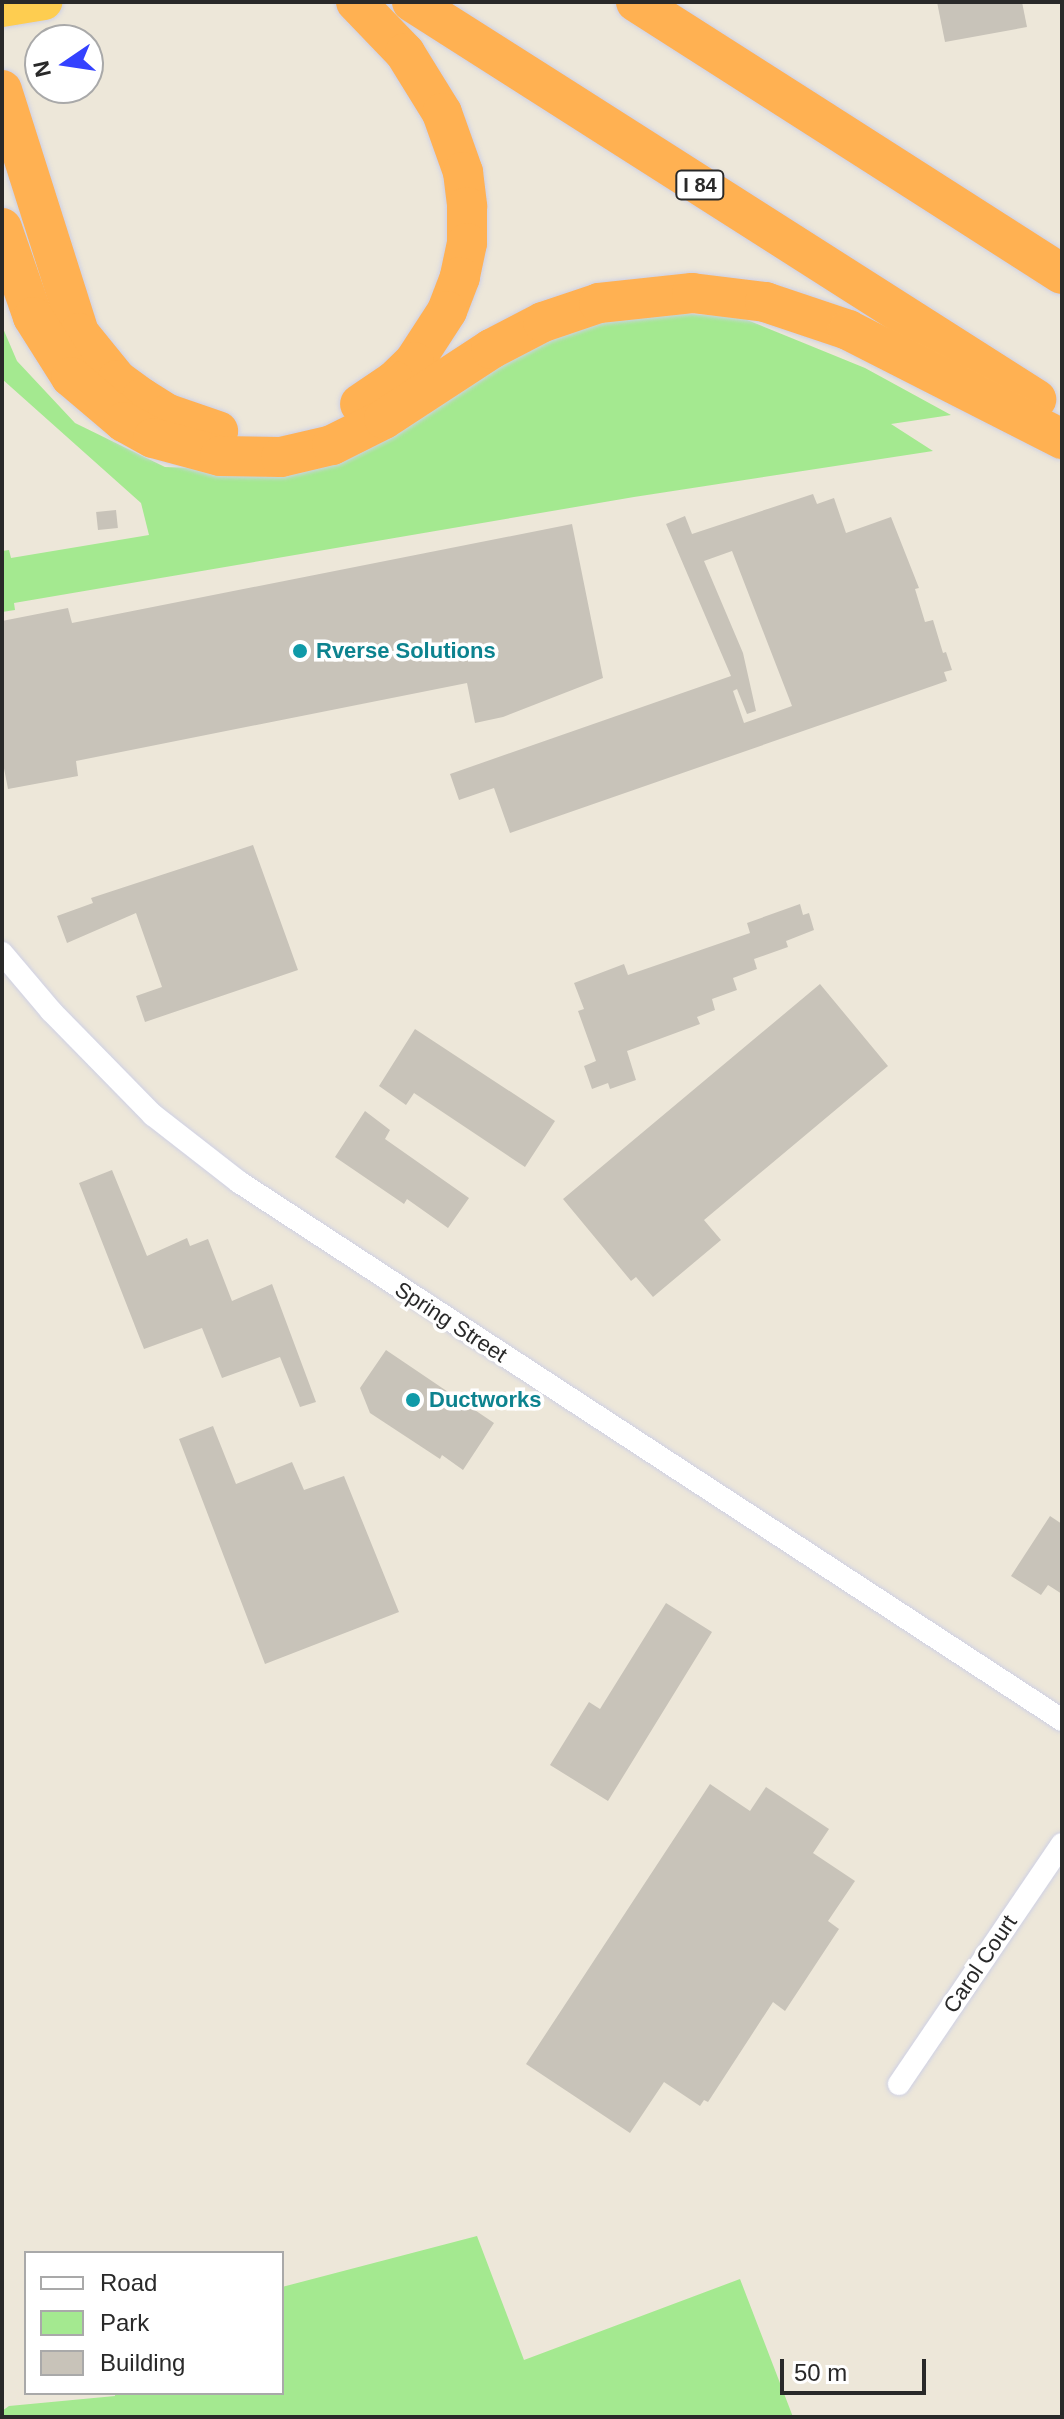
<!DOCTYPE html>
<style>
body{margin:0}
#map{position:relative;width:1064px;height:2419px;overflow:hidden;background:#ede7d9;font-family:Arial,sans-serif}
div>[style]{position:absolute}
.green>*{inset:0;background:#a4e990}
.building>*{inset:0;background:#c8c3b9;transform-origin:0 0}
.roads{filter:drop-shadow(0 0 2px #ced0e4) drop-shadow(0 0 2px #ced0e4)}
.minor>*{height:22px;margin:-11px;padding:0 11px;transform-origin:11px;border-radius:11px;background:#fff}
.trunk>*{height:36px;margin:-18px;padding:0 18px;transform-origin:18px;border-radius:18px;background:#fecd50}
.motorway>*{height:40px;margin:-20px;padding:0 20px;transform-origin:20px;border-radius:20px;background:#ffb152}
.dots>*{width:22px;height:22px;translate:-50% -50%;box-sizing:border-box;border:4px solid #fff;border-radius:50%}
span{translate:-50% -50%;white-space:nowrap;text-align:center;line-height:1.15;-webkit-text-stroke:7px #fff;paint-order:stroke}
.shield-label span{padding:2px 6px;background:#fff;border:2px solid;border-radius:6px;-webkit-text-stroke-width:0}
.shield-label{font-size:20px;color:#292929;font-weight:700}
.culture-label{font-size:22px;color:#0d838f;font-weight:700}
.left{translate:0 -50%;text-align:left}
.street-label{font-size:22px;color:#292929}
.frame{position:absolute;inset:0;border:4px solid #292929;pointer-events:none}
.legend{position:absolute;left:24px;top:2251px;width:260px;height:144px;box-sizing:border-box;background:#fff;border:2px solid #a9a9a9;margin:0;padding:10px 14px;list-style:none;font-size:24px;color:#292929}
.legend li{display:flex;align-items:center;gap:16px;height:40px}
.legend b{width:40px;border:2px solid #a9a9a9}
.north{position:absolute;left:24px;top:24px;width:80px;height:80px;box-sizing:border-box;background:#fff;border:2px solid #a9a9a9;border-radius:50%;rotate:257deg;font-size:22px;font-weight:700;line-height:32px;text-align:center;color:#292929}
.north::after{content:'';display:block;margin:auto;width:28px;height:36px;background:#3442ff;clip-path:polygon(50% 0,100% 100%,50% 72%,0 100%)}
.scale{position:absolute;left:780px;top:2359px;width:146px;height:36px;box-sizing:border-box;border:4px solid #292929;border-top:0;padding-left:10px;font-size:24px;line-height:28px;white-space:nowrap;color:#292929;-webkit-text-stroke:6px #fff;paint-order:stroke}
</style>
<div id="map">
<div class="green">
<div style="clip-path:polygon(644px 311px,740px 317px,865px 368px,951px 415px,891px 424px,933px 451px,634px 497px,14px 603px,15px 610px,2px 612px,2px 551px,9px 550px,11px 558px,149px 535px,141px 503px,2px 379px,2px 326px,17px 361px,75px 423px,165px 467px,251px 470px,514px 355px,580px 329px)"></div>
<div style="clip-path:polygon(477px 2236px,524px 2360px,740px 2279px,793px 2417px,2px 2417px,2px 2411px,9px 2406px,115px 2396px,115px 2393px,282px 2393px,282px 2287px)"></div>
</div>
<div class="building">
<div style="clip-path:polygon(937px 2px,1022px 2px,1027px 27px,945px 42px)"></div>
<div style="clip-path:polygon(evenodd,813px 494px,817px 504px,834px 498px,846px 533px,891px 517px,919px 588px,915px 589px,925px 622px,933px 620px,943px 653px,946px 652px,952px 670px,944px 672px,947px 681px,510px 833px,494px 788px,459px 800px,450px 774px,731px 676px,666px 524px,685px 516px,692px 534px,813px 494px,732px 551px,792px 706px,744px 723px,733px 691px,737px 689px,747px 714px,756px 711px,743px 653px,704px 561px,732px 551px)"></div>
<div style="left:116px;top:510px;width:18px;height:20px;rotate:84deg"></div>
<div style="clip-path:polygon(572px 524px,603px 678px,503px 717px,475px 723px,467px 683px,76px 761px,78px 776px,8px 789px,2px 758px,2px 621px,68px 608px,72px 623px)"></div>
<div style="clip-path:polygon(253px 845px,298px 970px,145px 1022px,136px 996px,162px 987px,136px 913px,67px 943px,57px 916px,93px 903px,91px 898px)"></div>
<div style="clip-path:polygon(800px 904px,803px 915px,809px 913px,814px 930px,786px 941px,788px 947px,754px 959px,757px 969px,733px 978px,737px 990px,712px 999px,715px 1010px,697px 1017px,700px 1024px,627px 1051px,636px 1080px,610px 1089px,608px 1083px,592px 1089px,584px 1066px,596px 1061px,578px 1011px,584px 1009px,574px 983px,624px 964px,628px 975px,750px 933px,747px 923px)"></div>
<div style="clip-path:polygon(820px 984px,888px 1066px,704px 1220px,721px 1240px,653px 1297px,636px 1277px,631px 1281px,563px 1199px)"></div>
<div style="clip-path:polygon(415px 1029px,555px 1121px,525px 1167px,414px 1093px,406px 1105px,379px 1086px)"></div>
<div style="clip-path:polygon(365px 1111px,390px 1130px,385px 1139px,469px 1198px,448px 1228px,407px 1199px,404px 1204px,335px 1157px)"></div>
<div style="clip-path:polygon(112px 1170px,147px 1256px,187px 1238px,190px 1246px,208px 1239px,232px 1301px,272px 1284px,316px 1402px,300px 1407px,280px 1357px,222px 1378px,202px 1328px,144px 1349px,79px 1183px)"></div>
<div style="clip-path:polygon(386px 1350px,494px 1423px,463px 1470px,442px 1455px,440px 1459px,370px 1413px,360px 1388px)"></div>
<div style="clip-path:polygon(213px 1426px,236px 1484px,292px 1462px,304px 1490px,344px 1476px,399px 1612px,265px 1664px,179px 1439px)"></div>
<div style="clip-path:polygon(1050px 1516px,1062px 1524px,1062px 1594px,1048px 1585px,1041px 1595px,1011px 1576px)"></div>
<div style="clip-path:polygon(666px 1603px,712px 1632px,608px 1801px,550px 1765px,589px 1702px,600px 1709px)"></div>
<div style="clip-path:polygon(710px 1784px,750px 1811px,766px 1787px,829px 1829px,813px 1853px,855px 1881px,828px 1921px,839px 1929px,785px 2011px,773px 2002px,708px 2102px,704px 2100px,700px 2106px,664px 2082px,630px 2133px,526px 2064px)"></div>
</div>
<div class="roads">
<div class="minor">
<div style="left:2px;top:953px;width:76px;rotate:49.8deg"></div>
<div style="left:51px;top:1011px;width:146px;rotate:45.6deg"></div>
<div style="left:153px;top:1115px;width:109px;rotate:37.9deg"></div>
<div style="left:239px;top:1182px;width:983px;rotate:33.17deg"></div>
<div style="left:899px;top:2084px;width:290px;rotate:-55.8deg"></div>
</div>
<div class="trunk">
<div style="left:2px;top:9px;width:43px;rotate:-9.5deg"></div>
</div>
<div class="motorway">
<div style="left:356px;top:2px;width:71px;rotate:46.1deg"></div>
<div style="left:405px;top:53px;width:70px;rotate:58.3deg"></div>
<div style="left:442px;top:113px;width:63px;rotate:70.4deg"></div>
<div style="left:463px;top:172px;width:35px;rotate:83deg"></div>
<div style="left:467px;top:207px;width:36px;rotate:90deg"></div>
<div style="left:467px;top:243px;width:35px;rotate:102deg"></div>
<div style="left:460px;top:277px;width:36px;rotate:111deg"></div>
<div style="left:447px;top:311px;width:61px;rotate:122.9deg"></div>
<div style="left:414px;top:362px;width:28px;rotate:136deg"></div>
<div style="left:394px;top:381px;width:41px;rotate:145.9deg"></div>
<div style="left:412px;top:2px;width:740px;rotate:32.47deg"></div>
<div style="left:636px;top:2px;width:505px;rotate:32.56deg"></div>
<div style="left:2px;top:90px;width:255px;rotate:72.4deg"></div>
<div style="left:79px;top:333px;width:60px;rotate:51deg"></div>
<div style="left:117px;top:380px;width:31px;rotate:36deg"></div>
<div style="left:142px;top:398px;width:31px;rotate:32deg"></div>
<div style="left:168px;top:414px;width:53px;rotate:18.8deg"></div>
<div style="left:2px;top:228px;width:94px;rotate:70.8deg"></div>
<div style="left:33px;top:317px;width:71px;rotate:57.7deg"></div>
<div style="left:71px;top:377px;width:70px;rotate:40.3deg"></div>
<div style="left:124px;top:422px;width:33px;rotate:29deg"></div>
<div style="left:153px;top:438px;width:69px;rotate:15deg"></div>
<div style="left:220px;top:456px;width:61px;rotate:0.9deg"></div>
<div style="left:281px;top:457px;width:52px;rotate:-13.2deg"></div>
<div style="left:332px;top:445px;width:58px;rotate:-26.6deg"></div>
<div style="left:384px;top:419px;width:128px;rotate:-33.2deg"></div>
<div style="left:491px;top:349px;width:59px;rotate:-27.4deg"></div>
<div style="left:543px;top:322px;width:59px;rotate:-18.7deg"></div>
<div style="left:599px;top:303px;width:94px;rotate:-6.1deg"></div>
<div style="left:692px;top:293px;width:74px;rotate:7deg"></div>
<div style="left:765px;top:302px;width:88px;rotate:18.6deg"></div>
<div style="left:848px;top:330px;width:240px;rotate:27deg"></div>
</div>
</div>
<div class="dots">
<div style="left:300px;top:651px;background:#0f9aa8"></div>
<div style="left:413px;top:1400px;background:#0f9aa8"></div>
</div>
<div class="shield-label">
<span style="left:700px;top:185px">I 84</span>
</div>
<div class="culture-label">
<span class="left" style="left:316px;top:651px">Rverse Solutions</span>
<span class="left" style="left:429px;top:1400px">Ductworks</span>
</div>
<div class="street-label">
<span style="left:451px;top:1322px;rotate:33deg">Spring Street</span>
<span style="left:980px;top:1964px;rotate:-56deg">Carol Court</span>
</div>
<div class="frame"></div>
<ul class="legend">
<li><b style="height:10px;background:#fff"></b>Road</li>
<li><b style="height:22px;background:#a4e990"></b>Park</li>
<li><b style="height:22px;background:#c8c3b9"></b>Building</li>
</ul>
<div class="north">N</div>
<div class="scale">50 m</div>
</div>
